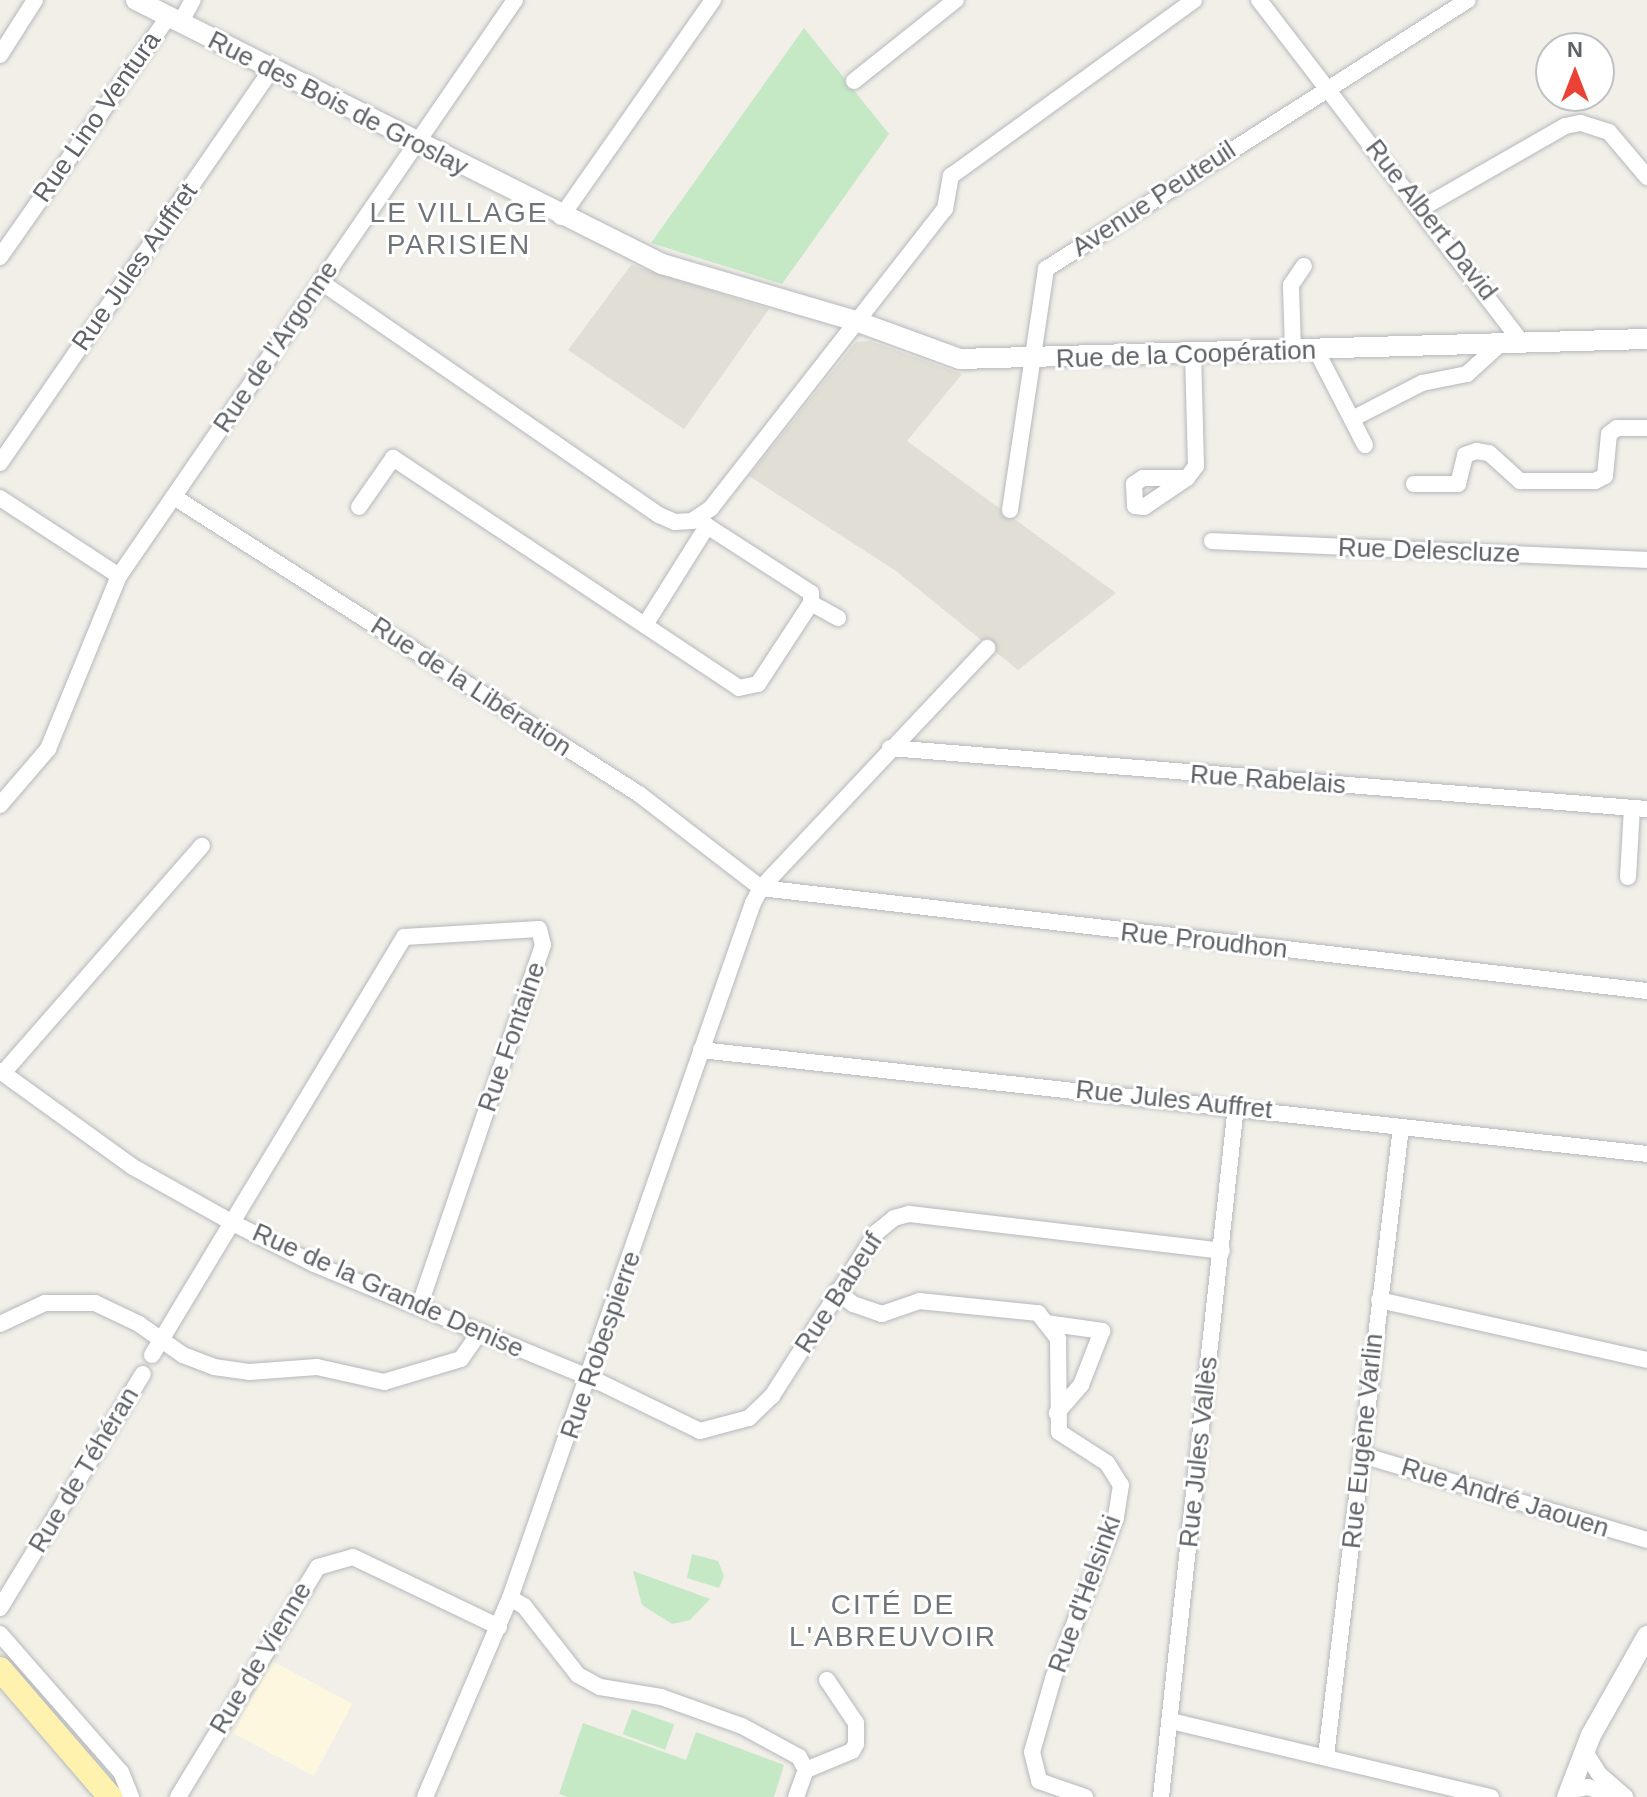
<!DOCTYPE html>
<meta charset="utf-8">
<style>
body{margin:0}
#map{position:relative;width:1647px;height:1797px;overflow:hidden;background:#f1efe8;font-family:Arial,sans-serif}
div>[style]{position:absolute}
.commercial>*{inset:0;background:#fef7e0;transform-origin:0 0}
.education>*{inset:0;background:#e1ded6}
.green>*{inset:0;background:#c5e8c5;transform-origin:0 0}
.roads{filter:drop-shadow(0 0 2px #b5b8bc) drop-shadow(0 0 2px #b5b8bc)}
.minor>*{height:16px;margin:-8px;padding:0 8px;transform-origin:8px;border-radius:8px;background:#fff}
.tertiary>*{height:20px;margin:-10px;padding:0 10px;transform-origin:10px;border-radius:10px;background:#fff}
.primary>*{height:24px;margin:-12px;padding:0 12px;transform-origin:12px;border-radius:12px;background:#fff2af}
span{translate:-50% -50%;white-space:nowrap;text-align:center;line-height:1.15;-webkit-text-stroke:6px #fff;paint-order:stroke}
.street-label{font-size:26px;color:#5f6368}
.neighbourhood-label{font-size:28px;color:#70757a;letter-spacing:2px}
.north{position:absolute;left:1535px;top:32px;width:80px;height:80px;box-sizing:border-box;background:#fff;border:2px solid #bfc1c3;border-radius:50%;rotate:0deg;font-size:22px;font-weight:700;line-height:32px;text-align:center;color:#5f6368}
.north::after{content:'';display:block;margin:auto;width:28px;height:36px;background:#ea4335;clip-path:polygon(50% 0,100% 100%,50% 72%,0 100%)}
</style>
<div id="map">
<div class="commercial">
<div style="left:272px;top:1661px;width:91px;height:82px;rotate:28deg"></div>
</div>
<div class="education">
<div style="clip-path:polygon(631px 265px,769px 309px,684px 429px,568px 350px)"></div>
<div style="clip-path:polygon(870px 341px,962px 374px,907px 441px,1116px 593px,1018px 670px,896px 571px,749px 476px,856px 342px)"></div>
</div>
<div class="green">
<div style="clip-path:polygon(804px 28px,889px 134px,782px 284px,651px 243px)"></div>
<div style="clip-path:polygon(692px 1554px,718px 1561px,724px 1576px,719px 1588px,687px 1578px)"></div>
<div style="clip-path:polygon(633px 1571px,669px 1584px,710px 1599px,690px 1620px,672px 1624px,642px 1605px)"></div>
<div style="left:632px;top:1709px;width:45px;height:27px;rotate:20deg"></div>
<div style="clip-path:polygon(583px 1723px,686px 1760px,696px 1732px,784px 1765px,774px 1797px,568px 1797px,559px 1794px)"></div>
</div>
<div class="roads">
<div class="minor">
<div style="left:1259px;top:0;width:434px;rotate:52.5deg"></div>
<div style="left:180px;top:23px;width:26px;rotate:-61deg"></div>
<div style="left:0;top:55px;width:65px;rotate:-57.5deg"></div>
<div style="left:854px;top:81px;width:130px;rotate:-38.5deg"></div>
<div style="left:1422px;top:208px;width:165px;rotate:-29.8deg"></div>
<div style="left:1565px;top:126px;width:16px;rotate:-11deg"></div>
<div style="left:1581px;top:123px;width:29px;rotate:18deg"></div>
<div style="left:1609px;top:132px;width:59px;rotate:49.8deg"></div>
<div style="left:561px;top:217px;width:265px;rotate:-55deg"></div>
<div style="left:0;top:257px;width:293px;rotate:-55deg"></div>
<div style="left:321px;top:282px;width:411px;rotate:34.6deg"></div>
<div style="left:659px;top:515px;width:17px;rotate:24deg"></div>
<div style="left:675px;top:522px;width:17px;rotate:-3deg"></div>
<div style="left:692px;top:521px;width:23px;rotate:-34deg"></div>
<div style="left:711px;top:508px;width:380px;rotate:-52deg"></div>
<div style="left:945px;top:209px;width:34px;rotate:-80deg"></div>
<div style="left:951px;top:176px;width:300px;rotate:-35.9deg"></div>
<div style="left:1293px;top:350px;width:65px;rotate:-91.8deg"></div>
<div style="left:1291px;top:285px;width:23px;rotate:-56deg"></div>
<div style="left:1316px;top:350px;width:107px;rotate:62.7deg"></div>
<div style="left:1352px;top:419px;width:79px;rotate:-27.2deg"></div>
<div style="left:1422px;top:383px;width:46px;rotate:-11.3deg"></div>
<div style="left:1467px;top:374px;width:45px;rotate:-42.3deg"></div>
<div style="left:0;top:463px;width:477px;rotate:-55.4deg"></div>
<div style="left:1187px;top:478px;width:44px;rotate:180deg"></div>
<div style="left:1143px;top:478px;width:11px;rotate:146deg"></div>
<div style="left:1134px;top:484px;width:22px;rotate:87deg"></div>
<div style="left:1135px;top:506px;width:9px;rotate:6deg"></div>
<div style="left:1144px;top:507px;width:52px;rotate:-34deg"></div>
<div style="left:1187px;top:478px;width:15px;rotate:-53deg"></div>
<div style="left:1196px;top:466px;width:112px;rotate:-91.5deg"></div>
<div style="left:1414px;top:484px;width:44px"></div>
<div style="left:1458px;top:484px;width:30px;rotate:-76deg"></div>
<div style="left:1465px;top:455px;width:12px;rotate:-20deg"></div>
<div style="left:1476px;top:451px;width:13px;rotate:9deg"></div>
<div style="left:1489px;top:453px;width:42px;rotate:42.1deg"></div>
<div style="left:1520px;top:481px;width:75px"></div>
<div style="left:1595px;top:481px;width:11px;rotate:-27deg"></div>
<div style="left:1605px;top:476px;width:42px;rotate:-84.6deg"></div>
<div style="left:1609px;top:434px;width:10px;rotate:-37deg"></div>
<div style="left:1617px;top:428px;width:30px"></div>
<div style="left:174px;top:497px;width:552px;rotate:32.57deg"></div>
<div style="left:639px;top:794px;width:154px;rotate:37.6deg"></div>
<div style="left:761px;top:888px;width:892px;rotate:6.63deg"></div>
<div style="left:0;top:498px;width:142px;rotate:33.2deg"></div>
<div style="left:359px;top:507px;width:60px;rotate:-55.2deg"></div>
<div style="left:393px;top:458px;width:415px;rotate:33.6deg"></div>
<div style="left:739px;top:688px;width:19px;rotate:-12deg"></div>
<div style="left:758px;top:684px;width:97px;rotate:-56.8deg"></div>
<div style="left:811px;top:603px;width:10px;rotate:-90deg"></div>
<div style="left:811px;top:593px;width:124px;rotate:-147.2deg"></div>
<div style="left:1010px;top:510px;width:244px;rotate:-81.5deg"></div>
<div style="left:1046px;top:269px;width:500px;rotate:-32.52deg"></div>
<div style="left:1212px;top:541px;width:435px;rotate:2.5deg"></div>
<div style="left:811px;top:603px;width:31px;rotate:29deg"></div>
<div style="left:645px;top:625px;width:117px;rotate:-57.9deg"></div>
<div style="left:890px;top:748px;width:759px;rotate:4.61deg"></div>
<div style="left:0;top:805px;width:74px;rotate:-49.4deg"></div>
<div style="left:48px;top:749px;width:187px;rotate:-67.7deg"></div>
<div style="left:119px;top:576px;width:699px;rotate:-55.49deg"></div>
<div style="left:1628px;top:877px;width:69px;rotate:-86.7deg"></div>
<div style="left:701px;top:1050px;width:952px;rotate:6.27deg"></div>
<div style="left:0;top:1071px;width:164px;rotate:35.8deg"></div>
<div style="left:133px;top:1167px;width:112px;rotate:29.3deg"></div>
<div style="left:231px;top:1222px;width:93px;rotate:26.8deg"></div>
<div style="left:314px;top:1264px;width:300px;rotate:22.4deg"></div>
<div style="left:591px;top:1378px;width:121px;rotate:25.9deg"></div>
<div style="left:700px;top:1431px;width:51px;rotate:-14.9deg"></div>
<div style="left:749px;top:1418px;width:32px;rotate:-44deg"></div>
<div style="left:772px;top:1396px;width:195px;rotate:-57.4deg"></div>
<div style="left:877px;top:1232px;width:22px;rotate:-39deg"></div>
<div style="left:894px;top:1218px;width:16px;rotate:-15deg"></div>
<div style="left:909px;top:1214px;width:315px;rotate:6.7deg"></div>
<div style="left:3px;top:1073px;width:302px;rotate:-48.8deg"></div>
<div style="left:837px;top:1291px;width:21px;rotate:39deg"></div>
<div style="left:853px;top:1304px;width:31px;rotate:19deg"></div>
<div style="left:882px;top:1314px;width:39px;rotate:-19deg"></div>
<div style="left:919px;top:1301px;width:120px;rotate:5.8deg"></div>
<div style="left:1038px;top:1313px;width:33px;rotate:52deg"></div>
<div style="left:1058px;top:1339px;width:93px;rotate:89.4deg"></div>
<div style="left:1059px;top:1432px;width:57px;rotate:32.9deg"></div>
<div style="left:1107px;top:1463px;width:26px;rotate:58deg"></div>
<div style="left:1121px;top:1485px;width:32px;rotate:99deg"></div>
<div style="left:1116px;top:1517px;width:174px;rotate:111.3deg"></div>
<div style="left:1053px;top:1679px;width:76px;rotate:106deg"></div>
<div style="left:1032px;top:1752px;width:30px;rotate:76deg"></div>
<div style="left:1039px;top:1781px;width:49px;rotate:19.2deg"></div>
<div style="left:1379px;top:1300px;width:275px;rotate:12.6deg"></div>
<div style="left:1046px;top:1323px;width:57px;rotate:8.1deg"></div>
<div style="left:1102px;top:1331px;width:58px;rotate:111.3deg"></div>
<div style="left:1081px;top:1385px;width:37px;rotate:131deg"></div>
<div style="left:0;top:1324px;width:50px;rotate:-25deg"></div>
<div style="left:45px;top:1303px;width:50px"></div>
<div style="left:95px;top:1303px;width:49px;rotate:25.5deg"></div>
<div style="left:139px;top:1324px;width:54px;rotate:35.2deg"></div>
<div style="left:183px;top:1355px;width:33px;rotate:21deg"></div>
<div style="left:214px;top:1367px;width:35px;rotate:8deg"></div>
<div style="left:249px;top:1372px;width:68px;rotate:-4.2deg"></div>
<div style="left:317px;top:1367px;width:69px;rotate:12.6deg"></div>
<div style="left:384px;top:1382px;width:80px;rotate:-16.6deg"></div>
<div style="left:461px;top:1359px;width:33px;rotate:-55deg"></div>
<div style="left:152px;top:1355px;width:488px;rotate:-58.9deg"></div>
<div style="left:404px;top:937px;width:135px;rotate:-3.4deg"></div>
<div style="left:539px;top:929px;width:16px;rotate:76deg"></div>
<div style="left:543px;top:945px;width:380px;rotate:108.9deg"></div>
<div style="left:1362px;top:1455px;width:297px;rotate:16.6deg"></div>
<div style="left:510px;top:1598px;width:16px;rotate:30deg"></div>
<div style="left:524px;top:1606px;width:88px;rotate:52deg"></div>
<div style="left:578px;top:1675px;width:25px;rotate:29deg"></div>
<div style="left:600px;top:1687px;width:62px;rotate:9.3deg"></div>
<div style="left:661px;top:1697px;width:86px;rotate:19.7deg"></div>
<div style="left:742px;top:1726px;width:65px;rotate:28.5deg"></div>
<div style="left:799px;top:1757px;width:15px;rotate:62deg"></div>
<div style="left:0;top:1608px;width:274px;rotate:-58.6deg"></div>
<div style="left:0;top:1634px;width:184px;rotate:48.8deg"></div>
<div style="left:121px;top:1772px;width:27px;rotate:68deg"></div>
<div style="left:1171px;top:1721px;width:329px;rotate:13.4deg"></div>
<div style="left:1584px;top:1750px;width:28px;rotate:58deg"></div>
<div style="left:1599px;top:1774px;width:35px;rotate:41deg"></div>
<div style="left:1326px;top:1756px;width:633px;rotate:-83.2deg"></div>
<div style="left:806px;top:1770px;width:50px;rotate:-22.4deg"></div>
<div style="left:852px;top:1751px;width:8px;rotate:-60deg"></div>
<div style="left:856px;top:1744px;width:21px;rotate:-90deg"></div>
<div style="left:856px;top:1723px;width:52px;rotate:-124deg"></div>
<div style="left:1569px;top:1791px;width:19px;rotate:-12deg"></div>
<div style="left:1588px;top:1787px;width:31px;rotate:19deg"></div>
<div style="left:178px;top:1797px;width:269px;rotate:-58.7deg"></div>
<div style="left:318px;top:1567px;width:36px;rotate:-16deg"></div>
<div style="left:353px;top:1557px;width:162px;rotate:25.6deg"></div>
<div style="left:425px;top:1797px;width:216px;rotate:-66.9deg"></div>
<div style="left:510px;top:1598px;width:736px;rotate:-70.73deg"></div>
<div style="left:753px;top:903px;width:17px;rotate:-62deg"></div>
<div style="left:761px;top:888px;width:330px;rotate:-46.7deg"></div>
<div style="left:796px;top:1797px;width:29px;rotate:-70deg"></div>
<div style="left:1161px;top:1797px;width:695px;rotate:-83.81deg"></div>
</div>
<div class="tertiary">
<div style="left:136px;top:0;width:589px;rotate:26.65deg"></div>
<div style="left:662px;top:264px;width:202px;rotate:16.4deg"></div>
<div style="left:856px;top:321px;width:111px;rotate:20.1deg"></div>
<div style="left:960px;top:359px;width:687px;rotate:-1.67deg"></div>
<div style="left:1567px;top:1797px;width:66px;rotate:-68.8deg"></div>
<div style="left:1591px;top:1735px;width:114px;rotate:-60.5deg"></div>
</div>
<div class="primary">
<div style="left:0;top:1669px;width:169px;rotate:49.3deg"></div>
</div>
</div>
<div class="street-label">
<span style="left:338px;top:104px;rotate:27deg">Rue des Bois de Groslay</span>
<span style="left:97px;top:117px;rotate:-55deg">Rue Lino Ventura</span>
<span style="left:1154px;top:199px;rotate:-33deg">Avenue Peuteuil</span>
<span style="left:1431px;top:220px;rotate:52deg">Rue Albert David</span>
<span style="left:135px;top:267px;rotate:-55deg">Rue Jules Auffret</span>
<span style="left:276px;top:347px;rotate:-56deg">Rue de l'Argonne</span>
<span style="left:1186px;top:355px;rotate:-2deg">Rue de la Coopération</span>
<span style="left:1429px;top:551px;rotate:2deg">Rue Delescluze</span>
<span style="left:471px;top:687px;rotate:33deg">Rue de la Libération</span>
<span style="left:1268px;top:780px;rotate:4deg">Rue Rabelais</span>
<span style="left:1204px;top:941px;rotate:6deg">Rue Proudhon</span>
<span style="left:512px;top:1037px;rotate:-71deg">Rue Fontaine</span>
<span style="left:1174px;top:1100px;rotate:6deg">Rue Jules Auffret</span>
<span style="left:388px;top:1291px;rotate:24deg">Rue de la Grande Denise</span>
<span style="left:839px;top:1293px;rotate:-57deg">Rue Babeuf</span>
<span style="left:601px;top:1345px;rotate:-71deg">Rue Robespierre</span>
<span style="left:1363px;top:1441px;rotate:-84deg">Rue Eugène Varlin</span>
<span style="left:1199px;top:1452px;rotate:-84deg">Rue Jules Vallès</span>
<span style="left:84px;top:1470px;rotate:-59deg">Rue de Téhéran</span>
<span style="left:1505px;top:1498px;rotate:17deg">Rue André Jaouen</span>
<span style="left:1085px;top:1594px;rotate:-70deg">Rue d'Helsinki</span>
<span style="left:261px;top:1658px;rotate:-59deg">Rue de Vienne</span>
</div>
<div class="neighbourhood-label">
<span style="left:459px;top:229px">LE VILLAGE<br>PARISIEN</span>
<span style="left:893px;top:1621px">CITÉ DE<br>L'ABREUVOIR</span>
</div>
<div class="north">N</div>
</div>
